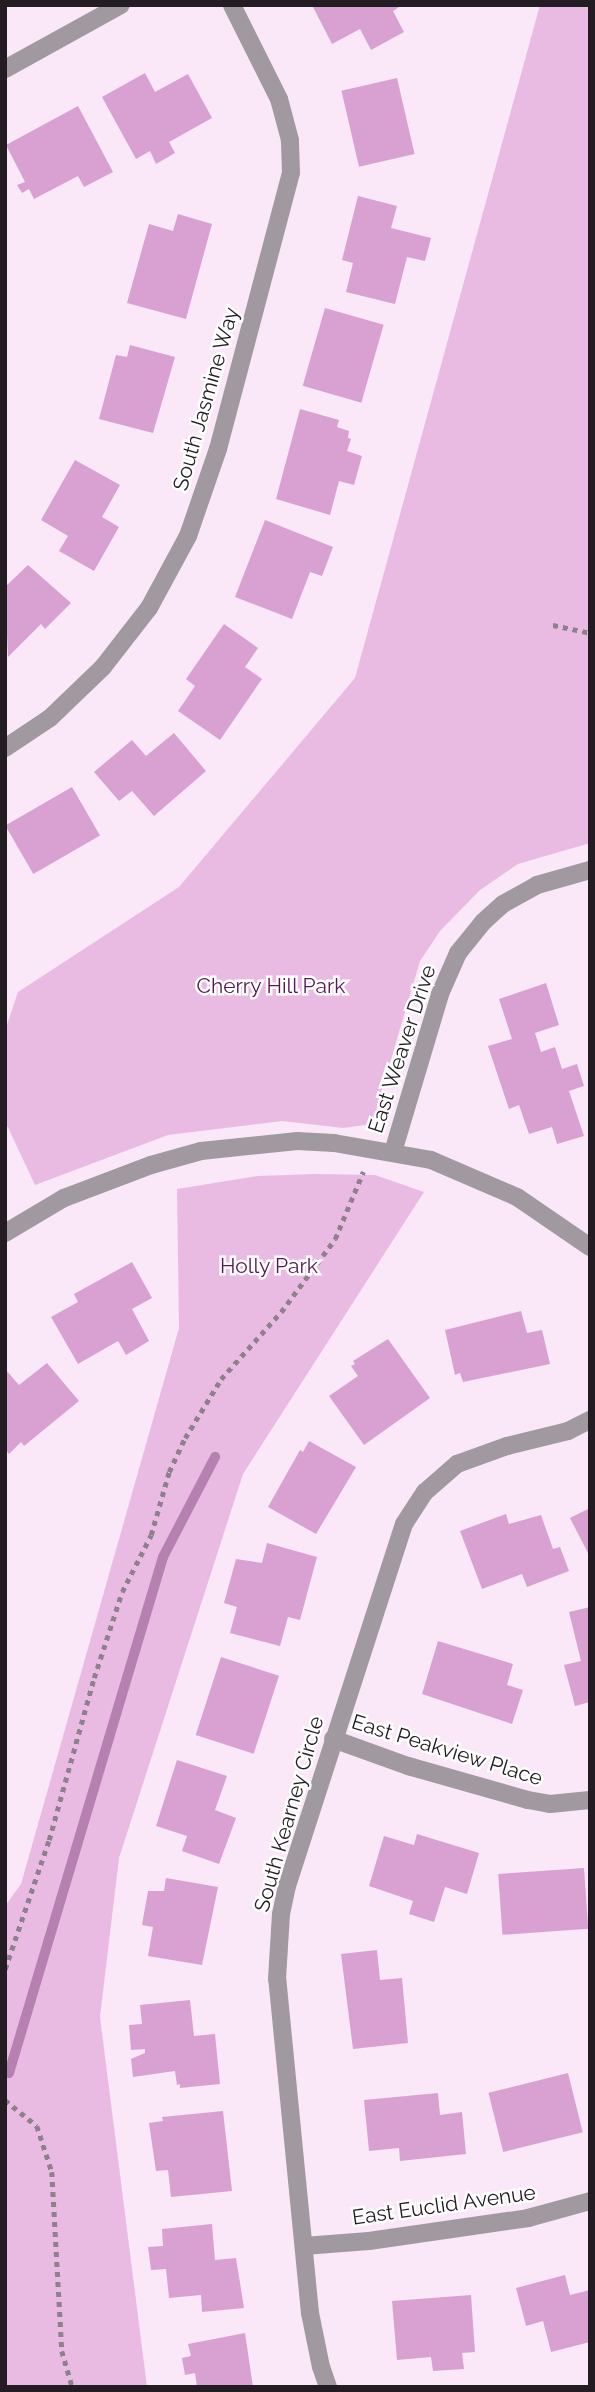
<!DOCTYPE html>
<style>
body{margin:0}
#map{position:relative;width:595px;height:2392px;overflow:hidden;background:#fae7f7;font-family:Raleway,sans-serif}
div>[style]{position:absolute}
.green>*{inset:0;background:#e9bbe3}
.stream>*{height:10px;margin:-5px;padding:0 5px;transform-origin:5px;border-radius:5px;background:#b681b0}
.building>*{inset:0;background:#d9a1d2;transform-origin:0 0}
.path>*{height:4.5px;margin-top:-2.25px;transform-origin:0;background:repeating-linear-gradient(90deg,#8d818b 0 5px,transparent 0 10px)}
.street>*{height:18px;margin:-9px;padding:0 9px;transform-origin:9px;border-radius:9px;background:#a199a0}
span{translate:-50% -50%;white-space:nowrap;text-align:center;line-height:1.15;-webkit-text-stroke:5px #fff;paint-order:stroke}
.street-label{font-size:21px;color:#231c22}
.park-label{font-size:21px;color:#571753}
.frame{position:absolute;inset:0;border:7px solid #231c22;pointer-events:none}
</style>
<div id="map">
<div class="green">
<div style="clip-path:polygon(540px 5px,590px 5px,590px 843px,518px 864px,480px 890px,440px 931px,420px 961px,372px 1124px,343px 1128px,282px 1121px,168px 1135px,35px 1185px,5px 1121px,5px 1031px,18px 992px,179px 887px,355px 678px)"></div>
<div style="clip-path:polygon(316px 1174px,375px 1175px,424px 1192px,243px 1474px,119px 1858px,100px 2017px,147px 2387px,5px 2387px,5px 1906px,21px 1884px,179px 1328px,177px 1189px,258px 1176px)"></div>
</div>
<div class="stream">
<div style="left:9px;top:2073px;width:538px;rotate:-73.38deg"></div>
<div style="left:163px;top:1557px;width:113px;rotate:-62.5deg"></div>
</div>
<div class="building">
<div style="clip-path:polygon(312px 5px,402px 5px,393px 11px,404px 32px,371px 50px,360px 29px,332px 44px)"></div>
<div style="clip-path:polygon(145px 73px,155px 92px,188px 74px,212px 118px,169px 142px,175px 153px,156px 164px,150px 151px,136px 159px,102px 97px)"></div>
<div style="left:397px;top:78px;width:78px;height:57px;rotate:77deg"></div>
<div style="clip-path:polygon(78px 106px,113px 172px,84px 187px,78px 176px,34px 199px,29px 189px,22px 193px,17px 185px,25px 182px,6px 145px)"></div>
<div style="clip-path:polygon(358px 196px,397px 206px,391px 228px,431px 238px,425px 261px,407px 257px,395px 304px,346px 292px,353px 263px,342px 260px)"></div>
<div style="clip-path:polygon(178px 214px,212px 224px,186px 319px,127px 303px,149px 224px,173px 231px)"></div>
<div style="left:325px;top:308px;width:61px;height:81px;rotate:16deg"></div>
<div style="clip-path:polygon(130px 345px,175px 357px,153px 433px,99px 419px,116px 355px,127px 357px)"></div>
<div style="clip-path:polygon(300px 409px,339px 420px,337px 427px,349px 431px,348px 438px,351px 439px,347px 451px,362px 456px,354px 485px,339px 481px,330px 515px,276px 499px)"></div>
<div style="clip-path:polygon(75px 460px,120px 485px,102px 517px,119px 527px,94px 571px,59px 551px,68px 536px,41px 520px)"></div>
<div style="clip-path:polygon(265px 520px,333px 547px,322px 576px,310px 572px,292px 619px,235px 597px)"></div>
<div style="clip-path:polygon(28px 565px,71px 603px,45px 629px,41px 624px,8px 657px,5px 587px)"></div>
<div style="clip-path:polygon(224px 624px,258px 648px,245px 667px,262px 679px,220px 740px,178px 711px,195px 686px,186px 679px)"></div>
<div style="clip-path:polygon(174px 733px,206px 771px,154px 816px,132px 791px,119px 801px,94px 772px,132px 740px,146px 756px)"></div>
<div style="left:72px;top:787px;width:56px;height:77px;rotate:60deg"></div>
<div style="clip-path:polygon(546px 983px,559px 1025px,535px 1033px,541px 1052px,555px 1047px,562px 1069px,577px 1064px,584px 1086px,569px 1091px,584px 1136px,557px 1144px,552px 1127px,529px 1134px,519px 1105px,509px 1109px,488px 1046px,512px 1039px,499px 999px)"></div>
<div style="clip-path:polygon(132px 1262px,152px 1298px,132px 1309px,149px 1341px,126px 1355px,118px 1341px,78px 1364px,51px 1317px,78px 1302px,74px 1294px)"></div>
<div style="clip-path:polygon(521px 1311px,527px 1333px,542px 1330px,550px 1364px,463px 1382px,460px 1373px,455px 1375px,445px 1330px)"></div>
<div style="clip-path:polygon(388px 1339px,430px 1398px,364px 1445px,329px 1396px,358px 1376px,351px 1366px,355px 1364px,353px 1361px)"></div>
<div style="clip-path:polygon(47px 1363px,79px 1401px,24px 1446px,21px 1442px,9px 1454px,5px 1449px,5px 1369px,19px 1385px)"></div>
<div style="clip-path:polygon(309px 1441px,356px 1467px,316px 1534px,268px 1507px,300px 1450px,303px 1452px)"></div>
<div style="clip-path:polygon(590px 1508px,590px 1557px,570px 1518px)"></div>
<div style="clip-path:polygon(506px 1514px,509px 1524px,541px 1515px,553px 1549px,560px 1547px,569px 1571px,527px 1587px,522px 1574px,482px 1589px,460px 1531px)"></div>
<div style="clip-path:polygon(267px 1543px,317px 1557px,300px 1620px,288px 1617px,280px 1646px,230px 1633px,237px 1607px,224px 1603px,236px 1559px,262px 1563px)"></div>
<div style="clip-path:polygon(590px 1607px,590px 1702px,575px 1706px,564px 1665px,581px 1661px,569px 1612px)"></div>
<div style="clip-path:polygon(438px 1641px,513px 1664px,507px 1685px,523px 1690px,512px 1724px,422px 1694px)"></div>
<div style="left:221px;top:1657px;width:61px;height:82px;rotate:18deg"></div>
<div style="clip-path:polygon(177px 1760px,227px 1776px,215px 1810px,236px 1818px,219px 1864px,182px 1851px,187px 1836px,156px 1826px)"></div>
<div style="clip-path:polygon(417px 1834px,479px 1853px,467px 1894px,445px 1887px,434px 1922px,409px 1914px,413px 1901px,369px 1886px,384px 1836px,414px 1845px)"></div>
<div style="left:584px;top:1868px;width:61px;height:86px;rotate:86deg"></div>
<div style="clip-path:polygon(166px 1878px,218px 1887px,202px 1965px,148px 1956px,153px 1927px,142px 1925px,148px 1891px,164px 1891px)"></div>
<div style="clip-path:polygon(377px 1950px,380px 1980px,402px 1978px,408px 2043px,353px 2049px,341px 1954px)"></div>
<div style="clip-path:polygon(190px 2000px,194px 2036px,215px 2034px,220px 2084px,180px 2088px,180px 2084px,177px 2085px,175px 2071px,133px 2077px,131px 2059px,145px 2053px,145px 2049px,131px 2050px,129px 2025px,142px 2024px,140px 2005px)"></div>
<div style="left:568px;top:2073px;width:61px;height:82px;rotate:76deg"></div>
<div style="clip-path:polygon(438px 2093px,440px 2115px,462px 2112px,466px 2154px,400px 2161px,399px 2148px,369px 2151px,364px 2100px)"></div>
<div style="clip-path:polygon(223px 2111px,232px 2191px,171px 2197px,168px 2170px,156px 2171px,149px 2123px,163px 2121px,162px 2117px)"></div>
<div style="clip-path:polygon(212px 2224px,215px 2260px,236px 2258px,244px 2308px,202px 2312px,201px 2295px,169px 2298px,166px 2269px,151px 2270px,148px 2247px,163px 2246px,162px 2229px)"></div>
<div style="clip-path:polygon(565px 2275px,570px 2295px,590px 2290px,590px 2342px,551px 2352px,543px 2321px,526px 2326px,516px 2288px)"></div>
<div style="clip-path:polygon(471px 2295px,475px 2352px,462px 2353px,464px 2369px,433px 2371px,431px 2357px,397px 2360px,392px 2301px)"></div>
<div style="clip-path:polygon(245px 2333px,253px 2387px,197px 2387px,195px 2373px,185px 2375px,182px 2358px,191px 2356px,188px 2344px)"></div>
</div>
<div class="path">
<div style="left:553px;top:625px;width:38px;rotate:12deg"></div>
<div style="left:5px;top:1969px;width:136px;rotate:-71.2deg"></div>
<div style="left:49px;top:1840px;width:168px;rotate:-74.5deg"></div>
<div style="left:94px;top:1678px;width:90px;rotate:-72deg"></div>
<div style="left:122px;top:1592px;width:64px;rotate:-63deg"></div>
<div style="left:151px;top:1535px;width:66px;rotate:-74.1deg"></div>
<div style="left:169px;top:1472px;width:38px;rotate:-65deg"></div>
<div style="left:185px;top:1438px;width:69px;rotate:-58.6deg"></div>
<div style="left:221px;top:1379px;width:90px;rotate:-48.2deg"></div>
<div style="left:281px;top:1312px;width:91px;rotate:-53.5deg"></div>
<div style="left:335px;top:1239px;width:73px;rotate:-67.3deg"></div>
<div style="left:5px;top:2100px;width:41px;rotate:39.1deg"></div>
<div style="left:37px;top:2126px;width:48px;rotate:71.9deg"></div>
<div style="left:52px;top:2172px;width:179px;rotate:86.8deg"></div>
<div style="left:62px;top:2351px;width:37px;rotate:74deg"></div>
</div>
<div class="street">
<div style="left:5px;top:69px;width:132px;rotate:-28.9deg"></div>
<div style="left:5px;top:748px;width:54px;rotate:-33.7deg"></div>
<div style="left:50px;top:718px;width:74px;rotate:-43.9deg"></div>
<div style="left:103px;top:667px;width:75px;rotate:-52.1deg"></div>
<div style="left:149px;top:608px;width:82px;rotate:-61.6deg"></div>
<div style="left:188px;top:536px;width:92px;rotate:-71deg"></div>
<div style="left:218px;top:449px;width:286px;rotate:-75.2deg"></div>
<div style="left:291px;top:172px;width:32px;rotate:-92deg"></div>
<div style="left:290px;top:140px;width:42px;rotate:-105deg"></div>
<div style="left:279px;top:99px;width:105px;rotate:-116.6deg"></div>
<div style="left:393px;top:1152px;width:165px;rotate:-73.4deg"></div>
<div style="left:440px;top:994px;width:45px;rotate:-66.3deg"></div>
<div style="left:458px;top:953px;width:40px;rotate:-51deg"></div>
<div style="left:483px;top:922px;width:27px;rotate:-42deg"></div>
<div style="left:503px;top:904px;width:39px;rotate:-29deg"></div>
<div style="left:537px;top:885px;width:55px;rotate:-15.8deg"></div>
<div style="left:5px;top:1233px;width:69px;rotate:-30.7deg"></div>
<div style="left:64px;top:1198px;width:93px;rotate:-20.8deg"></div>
<div style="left:151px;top:1165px;width:52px;rotate:-15.6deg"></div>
<div style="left:201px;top:1151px;width:97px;rotate:-5.9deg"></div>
<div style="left:297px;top:1141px;width:37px;rotate:3deg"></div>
<div style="left:334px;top:1143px;width:98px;rotate:9.9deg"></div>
<div style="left:431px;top:1160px;width:94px;rotate:23.3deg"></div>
<div style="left:517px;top:1197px;width:88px;rotate:34.4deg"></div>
<div style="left:333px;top:1739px;width:80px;rotate:19.8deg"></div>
<div style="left:408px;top:1766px;width:125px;rotate:15.8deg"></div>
<div style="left:528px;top:1800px;width:22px;rotate:10deg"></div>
<div style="left:550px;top:1804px;width:40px;rotate:-5.7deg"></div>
<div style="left:304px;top:2246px;width:65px;rotate:-4.4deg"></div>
<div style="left:369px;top:2241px;width:161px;rotate:-8.2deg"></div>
<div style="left:528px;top:2218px;width:64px;rotate:-15.3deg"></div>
<div style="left:328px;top:2387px;width:21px;rotate:-109deg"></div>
<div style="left:321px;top:2367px;width:55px;rotate:-101.5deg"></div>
<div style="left:310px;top:2313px;width:336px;rotate:-95.6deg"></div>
<div style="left:277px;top:1979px;width:65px;rotate:-86.5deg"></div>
<div style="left:281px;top:1914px;width:29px;rotate:-78deg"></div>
<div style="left:287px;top:1886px;width:380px;rotate:-72.1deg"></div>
<div style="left:404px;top:1524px;width:38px;rotate:-57deg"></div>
<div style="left:425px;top:1492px;width:43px;rotate:-41.2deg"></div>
<div style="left:457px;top:1464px;width:53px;rotate:-19.8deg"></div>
<div style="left:507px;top:1446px;width:63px;rotate:-13.8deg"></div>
<div style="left:568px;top:1431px;width:25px;rotate:-27deg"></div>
</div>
<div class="street-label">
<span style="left:206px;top:399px;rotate:-74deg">South Jasmine Way</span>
<span style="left:402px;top:1049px;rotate:-72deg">East Weaver Drive</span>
<span style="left:447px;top:1750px;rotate:17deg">East Peakview Place</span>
<span style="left:289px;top:1814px;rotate:-74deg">South Kearney Circle</span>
<span style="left:444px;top:2205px;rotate:-8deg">East Euclid Avenue</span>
</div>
<div class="park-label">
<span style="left:271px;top:986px">Cherry Hill Park</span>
<span style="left:269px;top:1266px">Holly Park</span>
</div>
<div class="frame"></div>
</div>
